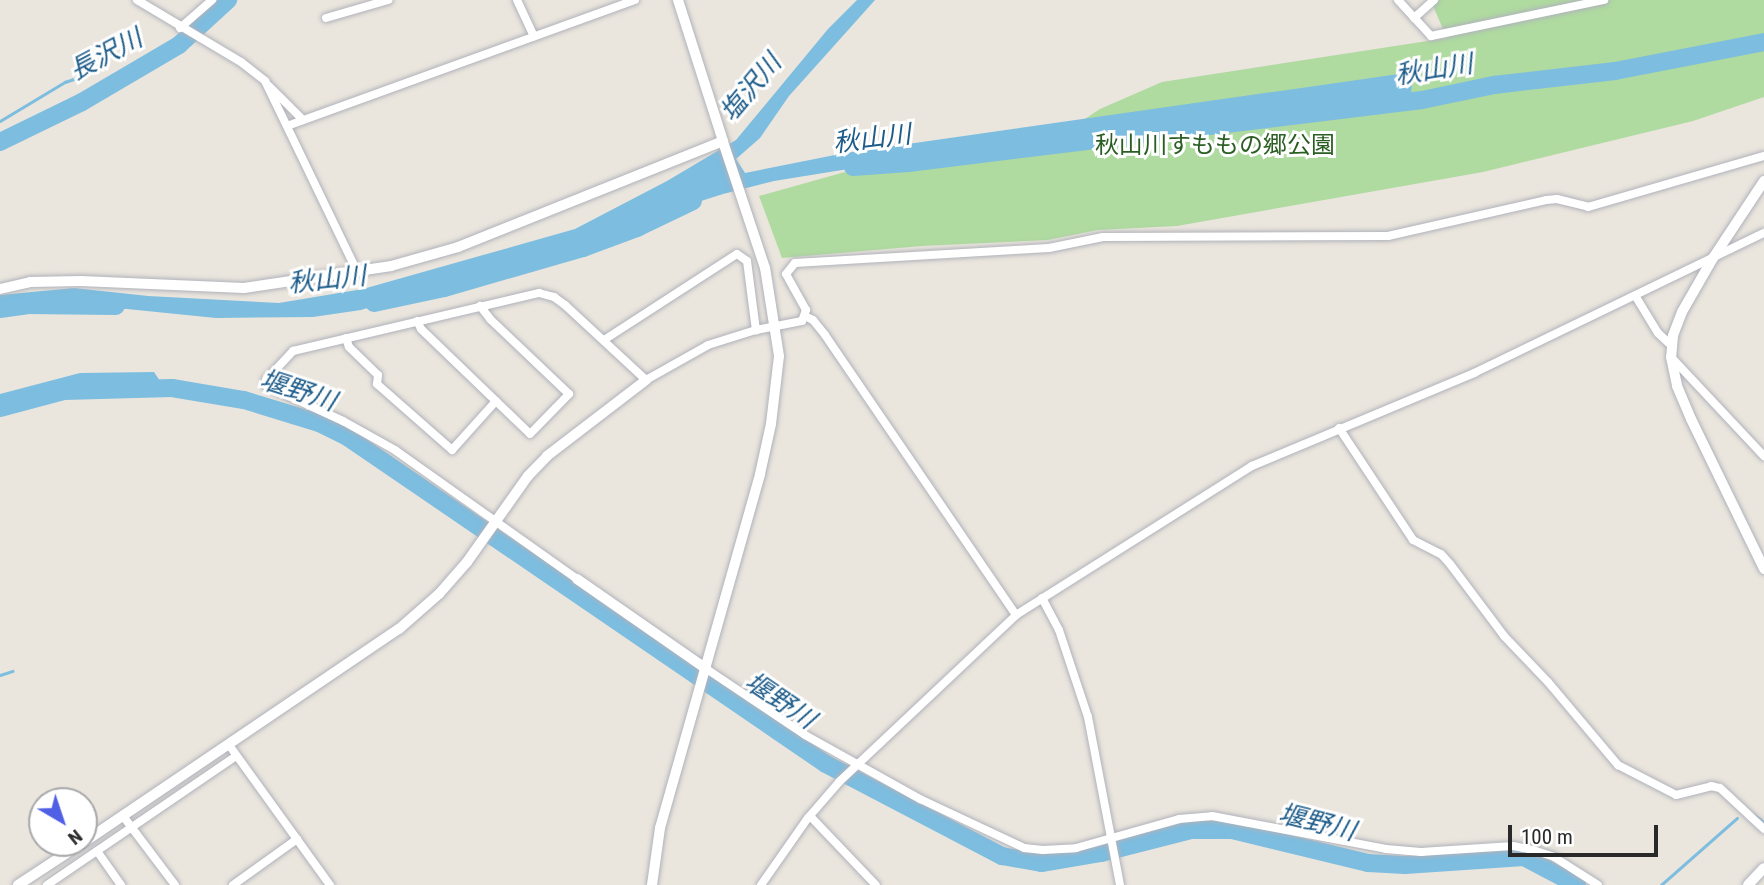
<!DOCTYPE html>
<meta charset="utf-8">
<style>
body{margin:0}
#map{position:relative;width:1764px;height:885px;overflow:hidden;background:#eae5dd;font-family:"Roboto Condensed","Noto Sans JP",sans-serif}
div>[style]{position:absolute}
.green>*{inset:0;background:#afdaa0}
.water>*{inset:0;background:#7cbde0}
.stream>*{height:2.5px;margin:-1.25px;padding:0 1.25px;transform-origin:1.25px;border-radius:1.25px;background:#7cbde0}
.river>*{height:18px;margin:-9px;padding:0 9px;transform-origin:9px;border-radius:9px;background:#7cbde0}
.roads{filter:drop-shadow(0 0 2px #b0b2bb) drop-shadow(0 0 2px #b0b2bb)}
.street>*{height:8px;margin:-4px;padding:0 4px;transform-origin:4px;border-radius:4px;background:#fff}
.secondary>*{height:10px;margin:-5px;padding:0 5px;transform-origin:5px;border-radius:5px;background:#fff}
span{translate:-50% -50%;white-space:nowrap;text-align:center;line-height:1.15;-webkit-text-stroke:6px #fff;paint-order:stroke}
.park-label{font-size:24px;color:#2a5e22}
.water-label{font-size:26px;color:#1d5c8a;font-style:italic}
.north{position:absolute;left:28px;top:787px;width:70px;height:70px;box-sizing:border-box;background:#fff;border:2px solid #a9a9a9;border-radius:50%;rotate:141deg;font-size:19px;font-weight:700;line-height:28px;text-align:center;color:#292929}
.north::after{content:'';display:block;margin:auto;width:24px;height:32px;background:#5060e4;clip-path:polygon(50% 0,100% 100%,50% 72%,0 100%)}
.scale{position:absolute;left:1508px;top:825px;width:150px;height:32px;box-sizing:border-box;border:4px solid #292929;border-top:0;padding-left:9px;font-size:21px;line-height:24px;white-space:nowrap;color:#292929;-webkit-text-stroke:5px #fff;paint-order:stroke}
</style>
<div id="map">
<div class="green">
<div style="clip-path:polygon(1439px 0,1764px 0,1764px 97px,1693px 121px,1483px 172px,1177px 226px,1098px 230px,1048px 240px,922px 246px,782px 258px,759px 196px,845px 172px,1035px 152px,1100px 109px,1162px 82px,1447px 38px,1433px 6px)"></div>
</div>
<div class="water">
<div style="clip-path:polygon(857px 0,875px 0,789px 96px,760px 138px,736px 159px,745px 173px,845px 153px,1413px 72px,1411px 93px,947px 153px,774px 181px,723px 194px,361px 310px,313px 317px,216px 318px,38px 300px,0 306px,0 295px,74px 288px,148px 296px,279px 303px,363px 289px,575px 229px,667px 181px,736px 140px,828px 29px)"></div>
<div style="clip-path:polygon(154px 372px,162px 384px,96px 386px,51px 391px,0 404px,0 394px,80px 373px)"></div>
</div>
<div class="stream">
<div style="left:0;top:121px;width:76px;rotate:-31deg"></div>
<div style="left:65px;top:82px;width:24px;rotate:-19deg"></div>
<div style="left:0;top:675px;width:13px;rotate:-18deg"></div>
<div style="left:1753px;top:814px;width:14px;rotate:36deg"></div>
<div style="left:1661px;top:885px;width:101px;rotate:-41.4deg"></div>
</div>
<div class="river">
<div style="left:0;top:142px;width:91px;rotate:-26deg"></div>
<div style="left:82px;top:102px;width:113px;rotate:-30.4deg"></div>
<div style="left:179px;top:45px;width:67px;rotate:-42.6deg"></div>
<div style="left:853px;top:167px;width:55px;rotate:-4.2deg"></div>
<div style="left:908px;top:163px;width:518px;rotate:-6.99deg"></div>
<div style="left:1422px;top:100px;width:74px;rotate:-11.8deg"></div>
<div style="left:1494px;top:85px;width:122px;rotate:-6.6deg"></div>
<div style="left:1615px;top:71px;width:152px;rotate:-11deg"></div>
<div style="left:374px;top:303px;width:72px;rotate:-12.1deg"></div>
<div style="left:444px;top:288px;width:145px;rotate:-16.1deg"></div>
<div style="left:583px;top:248px;width:58px;rotate:-20.3deg"></div>
<div style="left:637px;top:228px;width:62px;rotate:-25.7deg"></div>
<div style="left:0;top:309px;width:27px;rotate:-8deg"></div>
<div style="left:27px;top:305px;width:89px;rotate:0.6deg"></div>
<div style="left:0;top:408px;width:66px;rotate:-14.9deg"></div>
<div style="left:64px;top:391px;width:108px;rotate:-1.6deg"></div>
<div style="left:172px;top:388px;width:73px;rotate:9.5deg"></div>
<div style="left:244px;top:400px;width:78px;rotate:17deg"></div>
<div style="left:319px;top:423px;width:30px;rotate:26deg"></div>
<div style="left:346px;top:436px;width:581px;rotate:34.35deg"></div>
<div style="left:826px;top:764px;width:199px;rotate:27.6deg"></div>
<div style="left:1002px;top:856px;width:40px;rotate:10deg"></div>
<div style="left:1041px;top:863px;width:61px;rotate:-9.5deg"></div>
<div style="left:1101px;top:853px;width:93px;rotate:-14.3deg"></div>
<div style="left:1191px;top:830px;width:41px"></div>
<div style="left:1232px;top:830px;width:140px;rotate:13.6deg"></div>
<div style="left:1368px;top:863px;width:37px;rotate:3deg"></div>
<div style="left:1405px;top:865px;width:119px;rotate:-3.8deg"></div>
<div style="left:1524px;top:857px;width:60px;rotate:27.8deg"></div>
</div>
<div class="roads">
<div class="street">
<div style="left:137px;top:0;width:121px;rotate:30.8deg"></div>
<div style="left:241px;top:62px;width:31px;rotate:38deg"></div>
<div style="left:265px;top:81px;width:211px;rotate:64.2deg"></div>
<div style="left:517px;top:0;width:40px;rotate:65deg"></div>
<div style="left:1398px;top:0;width:49px;rotate:47.5deg"></div>
<div style="left:1431px;top:36px;width:177px;rotate:-11.8deg"></div>
<div style="left:326px;top:18px;width:65px;rotate:-16.2deg"></div>
<div style="left:1414px;top:18px;width:27px;rotate:-42deg"></div>
<div style="left:180px;top:28px;width:43px;rotate:-41.2deg"></div>
<div style="left:269px;top:86px;width:48px;rotate:45deg"></div>
<div style="left:287px;top:126px;width:370px;rotate:-19.9deg"></div>
<div style="left:1636px;top:297px;width:42px;rotate:58.6deg"></div>
<div style="left:1658px;top:333px;width:19px;rotate:43deg"></div>
<div style="left:805px;top:316px;width:9px;rotate:27deg"></div>
<div style="left:813px;top:320px;width:19px;rotate:51deg"></div>
<div style="left:825px;top:335px;width:339px;rotate:55.7deg"></div>
<div style="left:417px;top:321px;width:9px;rotate:63deg"></div>
<div style="left:421px;top:329px;width:151px;rotate:43.9deg"></div>
<div style="left:530px;top:434px;width:56px;rotate:-45.7deg"></div>
<div style="left:569px;top:394px;width:108px;rotate:-136.5deg"></div>
<div style="left:491px;top:320px;width:18px;rotate:-128deg"></div>
<div style="left:346px;top:338px;width:9px;rotate:72deg"></div>
<div style="left:349px;top:347px;width:40px;rotate:44deg"></div>
<div style="left:378px;top:375px;width:9px;rotate:96deg"></div>
<div style="left:377px;top:384px;width:100px;rotate:41.3deg"></div>
<div style="left:452px;top:450px;width:66px;rotate:-48.1deg"></div>
<div style="left:604px;top:340px;width:158px;rotate:-32.9deg"></div>
<div style="left:737px;top:254px;width:12px;rotate:35deg"></div>
<div style="left:747px;top:261px;width:70px;rotate:82.6deg"></div>
<div style="left:1671px;top:357px;width:136px;rotate:46.8deg"></div>
<div style="left:1339px;top:428px;width:134px;rotate:56.5deg"></div>
<div style="left:1413px;top:540px;width:31px;rotate:27deg"></div>
<div style="left:1441px;top:554px;width:13px;rotate:48deg"></div>
<div style="left:1450px;top:564px;width:90px;rotate:53.1deg"></div>
<div style="left:1504px;top:636px;width:64px;rotate:46.3deg"></div>
<div style="left:1548px;top:682px;width:109px;rotate:49.9deg"></div>
<div style="left:1618px;top:765px;width:65px;rotate:27.3deg"></div>
<div style="left:1676px;top:795px;width:36px;rotate:-14deg"></div>
<div style="left:1711px;top:786px;width:9px;rotate:13deg"></div>
<div style="left:1720px;top:788px;width:60px;rotate:43deg"></div>
<div style="left:577px;top:579px;width:223px;rotate:-144.7deg"></div>
<div style="left:395px;top:450px;width:60px;rotate:-150.9deg"></div>
<div style="left:343px;top:421px;width:84px;rotate:-155.3deg"></div>
<div style="left:267px;top:386px;width:6px;rotate:-99deg"></div>
<div style="left:266px;top:380px;width:40px;rotate:-47deg"></div>
<div style="left:293px;top:351px;width:253px;rotate:-13.3deg"></div>
<div style="left:539px;top:293px;width:16px;rotate:15deg"></div>
<div style="left:554px;top:297px;width:14px;rotate:36deg"></div>
<div style="left:565px;top:305px;width:110px;rotate:42.8deg"></div>
<div style="left:646px;top:380px;width:71px;rotate:-29.4deg"></div>
<div style="left:708px;top:345px;width:50px;rotate:-17.4deg"></div>
<div style="left:756px;top:330px;width:47px;rotate:-11.1deg"></div>
<div style="left:802px;top:321px;width:12px;rotate:-70deg"></div>
<div style="left:806px;top:310px;width:41px;rotate:-119.1deg"></div>
<div style="left:786px;top:274px;width:14px;rotate:-51deg"></div>
<div style="left:795px;top:263px;width:254px;rotate:-3.4deg"></div>
<div style="left:1049px;top:248px;width:55px;rotate:-11.5deg"></div>
<div style="left:1103px;top:237px;width:285px;rotate:-0.2deg"></div>
<div style="left:1388px;top:236px;width:162px;rotate:-12.8deg"></div>
<div style="left:1546px;top:200px;width:11px;rotate:-5deg"></div>
<div style="left:1557px;top:199px;width:32px;rotate:14deg"></div>
<div style="left:1588px;top:207px;width:183px;rotate:-16.2deg"></div>
<div style="left:1042px;top:598px;width:36px;rotate:62deg"></div>
<div style="left:1059px;top:630px;width:92px;rotate:71.6deg"></div>
<div style="left:1088px;top:717px;width:171px;rotate:79.2deg"></div>
<div style="left:705px;top:668px;width:120px;rotate:33.8deg"></div>
<div style="left:805px;top:735px;width:132px;rotate:29.1deg"></div>
<div style="left:920px;top:799px;width:115px;rotate:25.2deg"></div>
<div style="left:1024px;top:848px;width:19px;rotate:6deg"></div>
<div style="left:1043px;top:850px;width:33px;rotate:-3deg"></div>
<div style="left:1076px;top:848px;width:107px;rotate:-15.7deg"></div>
<div style="left:1179px;top:819px;width:33px;rotate:-5deg"></div>
<div style="left:1212px;top:816px;width:177px;rotate:10.7deg"></div>
<div style="left:1386px;top:849px;width:35px;rotate:5deg"></div>
<div style="left:1421px;top:852px;width:92px;rotate:-3.7deg"></div>
<div style="left:1513px;top:846px;width:20px;rotate:11deg"></div>
<div style="left:1533px;top:850px;width:22px;rotate:18deg"></div>
<div style="left:1554px;top:857px;width:52px;rotate:32.5deg"></div>
<div style="left:229px;top:745px;width:173px;rotate:54.2deg"></div>
<div style="left:123px;top:816px;width:86px;rotate:53deg"></div>
<div style="left:810px;top:816px;width:95px;rotate:46.3deg"></div>
<div style="left:97px;top:851px;width:42px;rotate:54.8deg"></div>
<div style="left:47px;top:885px;width:229px;rotate:-34.3deg"></div>
<div style="left:233px;top:885px;width:79px;rotate:-35.7deg"></div>
<div style="left:761px;top:885px;width:82px;rotate:-55deg"></div>
<div style="left:808px;top:818px;width:49px;rotate:-49.1deg"></div>
<div style="left:840px;top:781px;width:242px;rotate:-43.3deg"></div>
<div style="left:1016px;top:615px;width:279px;rotate:-32.3deg"></div>
<div style="left:1252px;top:466px;width:241px;rotate:-22.7deg"></div>
<div style="left:1474px;top:373px;width:322px;rotate:-25.8deg"></div>
</div>
<div class="secondary">
<div style="left:1764px;top:181px;width:92px;rotate:123.5deg"></div>
<div style="left:1713px;top:258px;width:62px;rotate:119.9deg"></div>
<div style="left:1682px;top:312px;width:26px;rotate:111deg"></div>
<div style="left:1673px;top:336px;width:21px;rotate:95deg"></div>
<div style="left:1671px;top:357px;width:30px;rotate:78deg"></div>
<div style="left:1677px;top:386px;width:36px;rotate:67deg"></div>
<div style="left:1691px;top:419px;width:167px;rotate:64deg"></div>
<div style="left:0;top:289px;width:31px;rotate:-13deg"></div>
<div style="left:30px;top:282px;width:51px;rotate:-1.1deg"></div>
<div style="left:81px;top:281px;width:163px;rotate:2.5deg"></div>
<div style="left:244px;top:288px;width:149px;rotate:-8.5deg"></div>
<div style="left:391px;top:266px;width:70px;rotate:-15.8deg"></div>
<div style="left:458px;top:247px;width:285px;rotate:-21.8deg"></div>
<div style="left:723px;top:141px;width:148px;rotate:-107.7deg"></div>
<div style="left:577px;top:579px;width:156px;rotate:34.8deg"></div>
<div style="left:84px;top:842px;width:380px;rotate:-34.1deg"></div>
<div style="left:399px;top:629px;width:53px;rotate:-41.2deg"></div>
<div style="left:439px;top:594px;width:43px;rotate:-48.8deg"></div>
<div style="left:467px;top:562px;width:105px;rotate:-54.7deg"></div>
<div style="left:528px;top:476px;width:28px;rotate:-46deg"></div>
<div style="left:547px;top:456px;width:125px;rotate:-37.5deg"></div>
<div style="left:18px;top:885px;width:77px;rotate:-33.3deg"></div>
<div style="left:652px;top:885px;width:58px;rotate:-82deg"></div>
<div style="left:660px;top:828px;width:368px;rotate:-74.2deg"></div>
<div style="left:760px;top:474px;width:51px;rotate:-77.6deg"></div>
<div style="left:771px;top:424px;width:68px;rotate:-83.3deg"></div>
<div style="left:779px;top:356px;width:89px;rotate:-99deg"></div>
<div style="left:765px;top:268px;width:133px;rotate:-108.4deg"></div>
<div style="left:1748px;top:885px;width:23px;rotate:-47deg"></div>
</div>
</div>
<div class="park-label">
<span style="left:1215px;top:146px">秋山川すももの郷公園</span>
</div>
<div class="water-label">
<span style="left:106px;top:55px;rotate:-28deg">長沢川</span>
<span style="left:1434px;top:70px;rotate:-9deg">秋山川</span>
<span style="left:751px;top:88px;rotate:-50deg">塩沢川</span>
<span style="left:872px;top:139px;rotate:-7deg">秋山川</span>
<span style="left:327px;top:280px;rotate:-6deg">秋山川</span>
<span style="left:298px;top:391px;rotate:18deg">堰野川</span>
<span style="left:780px;top:701px;rotate:34deg">堰野川</span>
<span style="left:1317px;top:823px;rotate:14deg">堰野川</span>
</div>
<div class="north">N</div>
<div class="scale">100 m</div>
</div>
